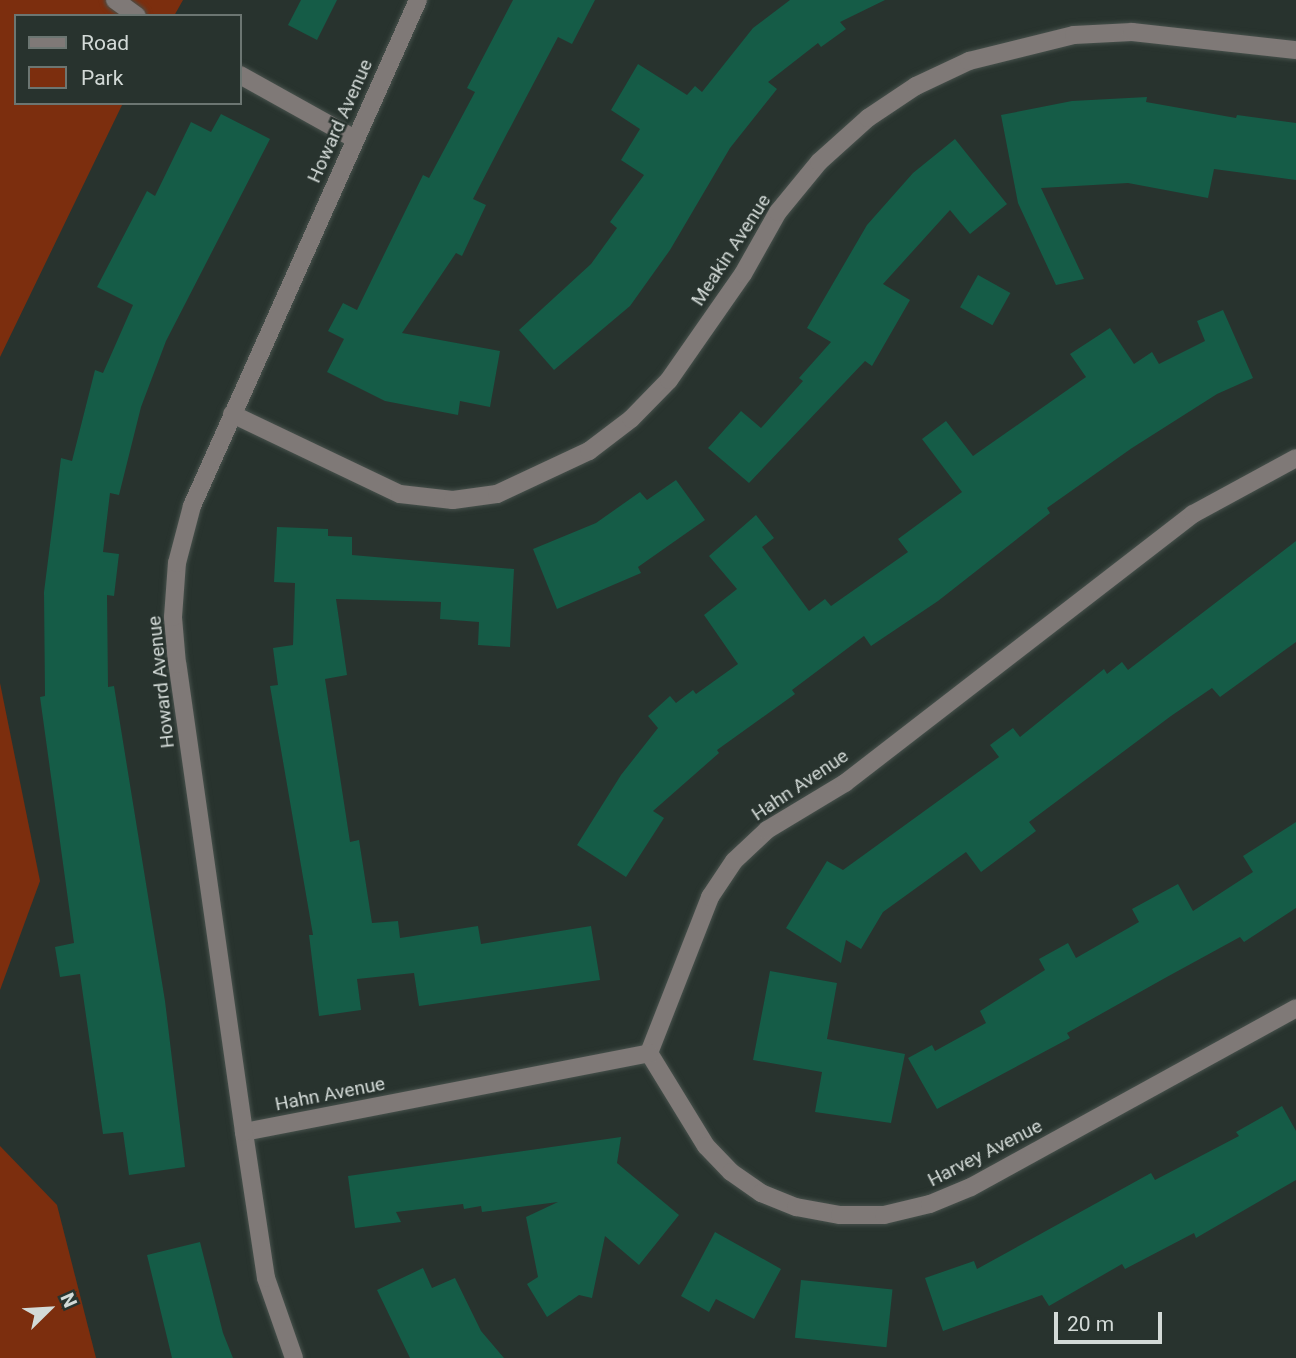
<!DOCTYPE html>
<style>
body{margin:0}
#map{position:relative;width:1296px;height:1358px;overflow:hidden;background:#28332e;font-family:Roboto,sans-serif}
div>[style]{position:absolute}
.green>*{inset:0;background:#7c2e0e}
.building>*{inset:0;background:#155c47;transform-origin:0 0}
.roads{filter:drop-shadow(0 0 2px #47514c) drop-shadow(0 0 2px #47514c)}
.minor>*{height:18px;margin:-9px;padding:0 9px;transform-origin:9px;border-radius:9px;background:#7f7977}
span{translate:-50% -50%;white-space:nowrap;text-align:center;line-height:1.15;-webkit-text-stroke:5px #28332e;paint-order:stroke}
.street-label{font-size:19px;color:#d3dad7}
.legend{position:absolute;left:14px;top:14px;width:228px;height:91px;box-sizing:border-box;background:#28332e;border:2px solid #6c7672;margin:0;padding:9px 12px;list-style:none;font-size:21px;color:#d3dad7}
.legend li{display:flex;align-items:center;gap:14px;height:35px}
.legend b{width:35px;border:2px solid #6c7672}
.north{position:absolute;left:14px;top:1274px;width:70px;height:70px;-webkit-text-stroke:5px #28332e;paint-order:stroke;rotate:66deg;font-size:19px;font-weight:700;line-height:28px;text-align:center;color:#d3dad7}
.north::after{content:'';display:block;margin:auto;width:24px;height:32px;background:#d3dad7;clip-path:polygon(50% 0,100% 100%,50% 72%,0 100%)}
.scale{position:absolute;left:1054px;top:1312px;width:108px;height:32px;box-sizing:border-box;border:4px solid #d3dad7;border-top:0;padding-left:9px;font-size:21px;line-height:24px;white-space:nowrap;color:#d3dad7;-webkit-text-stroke:5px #28332e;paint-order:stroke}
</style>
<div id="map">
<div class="green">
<div style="clip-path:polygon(0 0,183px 0,174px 16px,16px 16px,16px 103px,123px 103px,0 357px)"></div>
<div style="clip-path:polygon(0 683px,40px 881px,0 990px)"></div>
<div style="clip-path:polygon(0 1146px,57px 1205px,96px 1358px,0 1358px)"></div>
</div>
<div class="building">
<div style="clip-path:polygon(301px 0,337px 0,317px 40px,288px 25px)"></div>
<div style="clip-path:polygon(513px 0,595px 0,572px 44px,558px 37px,502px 143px,473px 199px,486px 205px,462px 256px,456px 253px,402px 333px,500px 351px,490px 407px,460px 401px,458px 415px,385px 401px,327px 372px,344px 339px,328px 331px,343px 303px,357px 310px,423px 175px,429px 178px,475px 92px,467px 88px)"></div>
<div style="clip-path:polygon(790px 0,885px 0,840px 22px,846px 29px,821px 47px,818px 43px,768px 82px,777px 89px,730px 148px,670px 250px,630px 306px,554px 370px,519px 330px,591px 264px,617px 228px,610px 222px,644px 175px,621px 160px,640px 129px,611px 110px,638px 64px,687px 95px,695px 86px,702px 92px,753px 28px)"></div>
<div style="clip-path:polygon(1147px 97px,1146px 102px,1236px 118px,1237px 115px,1296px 123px,1296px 180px,1214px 169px,1208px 198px,1128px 183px,1041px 188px,1084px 279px,1056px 285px,1018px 203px,1001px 115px,1072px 101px)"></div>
<div style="clip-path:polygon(221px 114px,270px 139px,166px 341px,141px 407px,119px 495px,110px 493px,103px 552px,119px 554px,114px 596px,107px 595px,108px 687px,114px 686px,165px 1001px,185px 1167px,129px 1175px,123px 1132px,103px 1134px,80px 974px,60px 977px,55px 947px,74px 943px,40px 697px,45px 696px,44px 592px,61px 458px,72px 461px,95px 370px,103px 373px,133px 305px,97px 287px,147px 191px,155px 196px,191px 122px,211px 132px)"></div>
<div style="clip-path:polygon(955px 139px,1007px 204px,970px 234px,950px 210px,883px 284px,910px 300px,872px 366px,865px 361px,749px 483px,708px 448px,741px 411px,761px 428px,803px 381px,799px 378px,831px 342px,807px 328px,867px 225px,913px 173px)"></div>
<div style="left:978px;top:275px;width:37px;height:37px;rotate:29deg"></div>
<div style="clip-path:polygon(1223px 310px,1253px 378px,1217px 394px,1132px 448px,1047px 508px,1050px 513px,938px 601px,871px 646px,864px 636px,792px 690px,795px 694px,717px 750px,719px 753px,653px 811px,664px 818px,626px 877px,577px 845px,621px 775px,658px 728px,648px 716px,670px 696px,676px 703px,693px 690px,696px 694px,738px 664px,704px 615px,737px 589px,709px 556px,756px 515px,774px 538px,762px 547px,809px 611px,825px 599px,831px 606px,908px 552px,898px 539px,962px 492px,922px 439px,946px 421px,973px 456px,1086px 377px,1070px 354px,1110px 328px,1134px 364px,1152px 352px,1159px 364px,1205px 341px,1197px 321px)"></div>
<div style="clip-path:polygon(676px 480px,705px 520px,638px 567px,641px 573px,557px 609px,533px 549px,596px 523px,640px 492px,647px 500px)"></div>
<div style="clip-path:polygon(277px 527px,328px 529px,328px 536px,352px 537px,352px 555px,514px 569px,510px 647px,478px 645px,479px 622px,440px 619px,441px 602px,336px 599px,347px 675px,325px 679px,350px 842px,359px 840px,372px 923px,398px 921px,400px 938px,478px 926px,481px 944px,591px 926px,600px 980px,419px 1006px,414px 973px,357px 979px,361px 1010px,319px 1016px,309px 935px,313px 935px,270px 686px,278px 685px,273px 648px,293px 645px,295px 583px,274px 582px)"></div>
<div style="clip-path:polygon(1296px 541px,1296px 642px,1220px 697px,1212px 688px,1171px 716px,1029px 822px,1036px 831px,981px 872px,966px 852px,883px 912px,861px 949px,846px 940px,841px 963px,786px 928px,827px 861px,843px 870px,999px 757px,990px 745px,1013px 728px,1020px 737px,1104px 669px,1107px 674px,1122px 662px,1128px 670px)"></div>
<div style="clip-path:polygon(1296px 822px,1296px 908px,1244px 942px,1240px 937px,1165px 978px,1067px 1033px,1070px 1038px,937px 1109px,908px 1058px,932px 1045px,935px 1051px,986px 1023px,980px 1011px,1045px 970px,1039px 959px,1068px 943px,1076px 958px,1139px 922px,1132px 909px,1178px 884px,1193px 911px,1253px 872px,1243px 856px)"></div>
<div style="clip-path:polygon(770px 971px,837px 983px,827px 1039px,905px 1054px,891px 1123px,815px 1112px,822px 1072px,753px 1060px)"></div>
<div style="clip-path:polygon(1282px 1106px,1296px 1131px,1296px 1180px,1196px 1238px,1194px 1233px,1125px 1269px,1122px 1264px,1049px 1306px,1042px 1295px,943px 1331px,925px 1278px,974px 1261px,977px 1269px,1151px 1173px,1155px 1180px,1239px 1136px,1236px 1132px)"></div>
<div style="clip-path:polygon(621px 1137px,617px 1163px,679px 1215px,639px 1265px,605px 1236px,592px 1298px,579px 1295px,547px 1317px,527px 1284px,538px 1277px,526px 1217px,558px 1202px,482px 1212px,481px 1206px,464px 1209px,463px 1204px,396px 1212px,401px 1222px,355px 1228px,348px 1176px)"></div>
<div style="clip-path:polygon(715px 1232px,781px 1269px,754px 1319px,716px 1299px,709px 1312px,681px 1296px)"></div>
<div style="clip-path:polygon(200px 1242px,223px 1333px,233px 1358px,172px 1358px,147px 1255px)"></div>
<div style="clip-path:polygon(423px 1268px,432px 1288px,455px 1278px,481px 1331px,504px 1358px,410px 1358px,377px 1290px)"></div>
<div style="left:801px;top:1280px;width:92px;height:58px;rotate:6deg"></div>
</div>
<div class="roads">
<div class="minor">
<div style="left:115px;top:0;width:27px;rotate:36deg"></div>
<div style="left:240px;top:75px;width:132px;rotate:29.1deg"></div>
<div style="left:232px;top:414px;width:186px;rotate:25.5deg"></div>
<div style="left:400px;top:494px;width:53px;rotate:6.5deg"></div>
<div style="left:453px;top:500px;width:44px;rotate:-7.8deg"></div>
<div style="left:497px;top:494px;width:102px;rotate:-25.1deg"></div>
<div style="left:589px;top:451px;width:53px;rotate:-37.3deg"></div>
<div style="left:631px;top:419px;width:54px;rotate:-45.7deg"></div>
<div style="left:669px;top:380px;width:129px;rotate:-55.1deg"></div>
<div style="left:743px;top:274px;width:71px;rotate:-60.6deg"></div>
<div style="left:778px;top:212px;width:65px;rotate:-50.6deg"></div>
<div style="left:819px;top:162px;width:66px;rotate:-41.9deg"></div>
<div style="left:868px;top:118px;width:58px;rotate:-33.7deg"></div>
<div style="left:916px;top:86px;width:59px;rotate:-25.3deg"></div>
<div style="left:969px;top:61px;width:108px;rotate:-13.9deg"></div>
<div style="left:1074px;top:35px;width:58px;rotate:-3deg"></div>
<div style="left:1132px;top:32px;width:165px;rotate:6.3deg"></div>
<div style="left:649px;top:1053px;width:168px;rotate:-68.6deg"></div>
<div style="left:710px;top:897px;width:43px;rotate:-56.3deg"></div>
<div style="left:734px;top:861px;width:45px;rotate:-43.2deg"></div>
<div style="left:767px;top:830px;width:91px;rotate:-31.1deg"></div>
<div style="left:845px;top:783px;width:440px;rotate:-37.7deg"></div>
<div style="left:1193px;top:514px;width:117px;rotate:-28.5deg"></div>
<div style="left:649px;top:1053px;width:109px;rotate:58.5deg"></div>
<div style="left:706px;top:1146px;width:36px;rotate:46deg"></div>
<div style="left:731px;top:1172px;width:37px;rotate:35deg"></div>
<div style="left:761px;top:1193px;width:38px;rotate:22deg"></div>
<div style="left:796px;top:1207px;width:45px;rotate:10.3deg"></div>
<div style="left:840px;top:1215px;width:44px"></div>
<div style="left:884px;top:1215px;width:47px;rotate:-13.4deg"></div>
<div style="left:930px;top:1204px;width:44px;rotate:-22.5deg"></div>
<div style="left:971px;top:1187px;width:371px;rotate:-28.8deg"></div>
<div style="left:244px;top:1132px;width:413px;rotate:-11deg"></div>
<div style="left:294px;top:1358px;width:85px;rotate:-109.3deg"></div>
<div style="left:266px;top:1278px;width:148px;rotate:-98.6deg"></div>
<div style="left:244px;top:1132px;width:473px;rotate:-98.1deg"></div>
<div style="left:177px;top:664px;width:47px;rotate:-94.9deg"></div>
<div style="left:173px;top:617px;width:54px;rotate:-85.8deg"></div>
<div style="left:177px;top:563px;width:59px;rotate:-75.3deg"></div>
<div style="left:192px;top:506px;width:554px;rotate:-65.93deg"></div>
</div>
</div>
<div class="street-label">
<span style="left:340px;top:121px;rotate:-66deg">Howard Avenue</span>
<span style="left:731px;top:250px;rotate:-57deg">Meakin Avenue</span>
<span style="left:161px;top:682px;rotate:-96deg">Howard Avenue</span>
<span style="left:800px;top:785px;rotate:-34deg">Hahn Avenue</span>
<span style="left:330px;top:1094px;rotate:-11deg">Hahn Avenue</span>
<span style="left:985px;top:1153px;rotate:-27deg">Harvey Avenue</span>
</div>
<ul class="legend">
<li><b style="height:9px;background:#7f7977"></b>Road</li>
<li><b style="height:19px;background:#7c2e0e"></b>Park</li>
</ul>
<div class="north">N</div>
<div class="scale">20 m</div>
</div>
